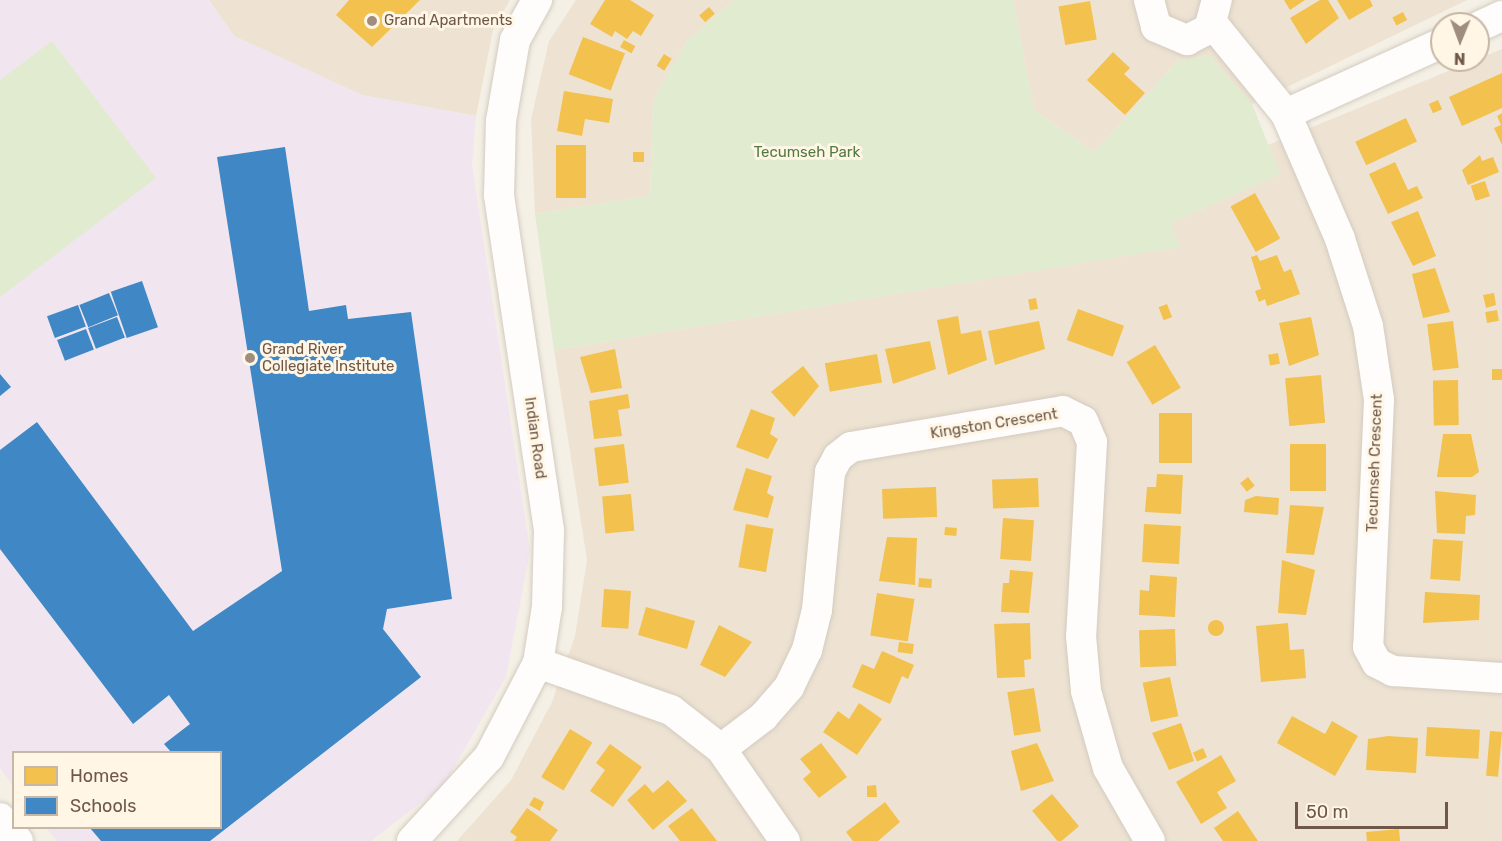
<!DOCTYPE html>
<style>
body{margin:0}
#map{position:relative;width:1502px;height:841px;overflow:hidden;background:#f5f0e5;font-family:Rubik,sans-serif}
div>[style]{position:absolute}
.residential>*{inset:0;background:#eee3d2}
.education>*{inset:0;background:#f1e6ef}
.green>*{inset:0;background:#e0ebd0}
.homes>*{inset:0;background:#f2c14e;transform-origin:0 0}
.round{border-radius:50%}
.schools>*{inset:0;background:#3f88c5;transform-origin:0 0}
.roads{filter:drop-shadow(0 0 2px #d3cbc1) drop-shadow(0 0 2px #d3cbc1)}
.minor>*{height:30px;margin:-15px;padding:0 15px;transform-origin:15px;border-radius:15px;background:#fefdfb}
.dots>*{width:16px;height:16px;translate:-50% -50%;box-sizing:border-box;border:3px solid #fff6e5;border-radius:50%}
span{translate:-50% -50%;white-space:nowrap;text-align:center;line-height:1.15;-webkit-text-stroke:6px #fff6e5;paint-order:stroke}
.poi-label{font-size:15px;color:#705848}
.left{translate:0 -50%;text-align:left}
.park-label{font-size:15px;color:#527b43}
.street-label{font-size:15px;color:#705848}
.legend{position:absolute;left:12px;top:751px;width:210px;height:78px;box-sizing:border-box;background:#fff6e5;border:2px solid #c6b7a6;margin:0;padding:8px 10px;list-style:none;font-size:18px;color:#705848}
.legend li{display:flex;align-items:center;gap:12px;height:30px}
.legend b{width:30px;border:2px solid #c6b7a6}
.north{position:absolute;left:1430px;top:12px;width:60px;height:60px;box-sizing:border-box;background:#fff6e5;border:2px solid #c6b7a6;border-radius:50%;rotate:181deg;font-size:16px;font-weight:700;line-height:24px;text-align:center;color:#705848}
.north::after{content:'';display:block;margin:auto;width:21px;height:27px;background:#9f8d7f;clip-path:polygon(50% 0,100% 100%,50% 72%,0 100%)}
.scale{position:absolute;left:1295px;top:802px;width:153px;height:27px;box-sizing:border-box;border:3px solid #705848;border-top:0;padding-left:8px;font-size:18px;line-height:21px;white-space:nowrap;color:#705848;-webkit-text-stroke:4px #fff6e5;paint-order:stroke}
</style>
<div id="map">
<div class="residential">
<div style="clip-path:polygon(209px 0,510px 0,493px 30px,476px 116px,362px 95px,234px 36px)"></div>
<div style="clip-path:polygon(576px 0,734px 0,687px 41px,653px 101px,650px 196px,535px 214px,531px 119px,549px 41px)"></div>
<div style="clip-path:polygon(1013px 0,1467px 0,1252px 104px,1209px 55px,1178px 61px,1094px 152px,1034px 110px)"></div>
<div style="clip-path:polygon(1502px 49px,1502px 841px,457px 841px,511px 780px,552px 702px,575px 636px,587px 560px,554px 350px,1179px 247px,1171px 223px,1280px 174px,1268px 145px)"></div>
</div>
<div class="education">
<div style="clip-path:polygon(0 0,209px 0,234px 36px,362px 95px,476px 116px,472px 164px,530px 551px,506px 677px,444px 785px,371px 841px,57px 841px,46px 828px,220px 828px,220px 752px,14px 752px,13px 786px,0 768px)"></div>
</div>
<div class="green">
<div style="clip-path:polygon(734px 0,1013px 0,1034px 110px,1094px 152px,1178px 61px,1209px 55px,1252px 104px,1280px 174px,1171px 223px,1180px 247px,554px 350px,535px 214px,650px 196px,653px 101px,687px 41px)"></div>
<div style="clip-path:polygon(52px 41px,156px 178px,0 297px,0 80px)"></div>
</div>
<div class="homes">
<div style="clip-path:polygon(349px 0,420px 0,372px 47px,336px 15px)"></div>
<div style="clip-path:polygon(605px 0,630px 0,654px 15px,641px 36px,633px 31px,627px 39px,615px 31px,612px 37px,590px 24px)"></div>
<div style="clip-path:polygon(1284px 0,1305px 0,1290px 10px)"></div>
<div style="clip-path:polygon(1320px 0,1328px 0,1339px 18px,1306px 44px,1290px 18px)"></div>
<div style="clip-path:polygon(1337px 0,1370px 0,1373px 6px,1349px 20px)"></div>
<div style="left:1090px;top:1px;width:39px;height:32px;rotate:80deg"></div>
<div style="left:709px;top:7px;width:9px;height:13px;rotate:49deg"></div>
<div style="left:1403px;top:12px;width:9px;height:12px;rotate:63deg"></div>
<div style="left:583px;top:37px;width:45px;height:40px;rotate:21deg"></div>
<div style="left:624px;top:40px;width:13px;height:8px;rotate:29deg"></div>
<div style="clip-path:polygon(1113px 52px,1130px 68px,1124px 74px,1145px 93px,1125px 115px,1087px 80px)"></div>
<div style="left:664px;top:54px;width:9px;height:14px;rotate:32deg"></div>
<div style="clip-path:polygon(1502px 73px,1502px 108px,1462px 126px,1449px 97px)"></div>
<div style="clip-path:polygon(564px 91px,613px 99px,609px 123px,585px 119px,582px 136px,557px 131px)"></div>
<div style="left:1438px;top:100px;width:10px;height:10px;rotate:66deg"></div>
<div style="clip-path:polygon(1502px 113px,1502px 145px,1494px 128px,1501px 125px,1497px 116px)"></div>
<div style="left:1406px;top:118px;width:26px;height:56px;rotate:65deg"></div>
<div style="left:556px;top:145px;width:30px;height:53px"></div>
<div style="left:644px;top:152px;width:10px;height:11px;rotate:90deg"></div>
<div style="clip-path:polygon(1480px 155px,1482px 161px,1493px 157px,1499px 172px,1468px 185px,1462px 170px)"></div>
<div style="clip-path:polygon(1395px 162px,1408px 190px,1417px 186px,1423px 198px,1388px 214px,1369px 174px)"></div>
<div style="left:1485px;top:181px;width:16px;height:15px;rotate:72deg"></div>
<div style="left:1255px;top:193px;width:52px;height:28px;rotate:61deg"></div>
<div style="clip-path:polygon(1418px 211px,1436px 256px,1413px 266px,1391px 222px)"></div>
<div style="clip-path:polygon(1257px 255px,1260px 261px,1277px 255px,1284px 272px,1291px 269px,1300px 294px,1267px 306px,1265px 299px,1259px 302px,1255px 291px,1261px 289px,1251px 257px)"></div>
<div style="clip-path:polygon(1435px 268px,1450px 312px,1423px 318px,1412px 274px)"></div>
<div style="clip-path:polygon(1494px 293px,1496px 305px,1486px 308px,1483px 295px)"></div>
<div style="left:1036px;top:298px;width:11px;height:8px;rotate:80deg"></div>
<div style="left:1167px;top:304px;width:14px;height:9px;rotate:69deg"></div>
<div style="left:1078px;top:309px;width:49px;height:33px;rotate:20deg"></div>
<div style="left:1497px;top:310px;width:11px;height:12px;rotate:80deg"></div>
<div style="clip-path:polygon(958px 316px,961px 334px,981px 330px,987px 360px,948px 375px,937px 320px)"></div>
<div style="clip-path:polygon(1311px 317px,1319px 355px,1289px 366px,1279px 323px)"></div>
<div style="clip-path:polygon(1039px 321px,1045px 349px,995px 365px,988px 331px)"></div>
<div style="left:1453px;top:321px;width:47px;height:26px;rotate:83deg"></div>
<div style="clip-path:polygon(930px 341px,936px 369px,893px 384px,885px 349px)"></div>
<div style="left:1155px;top:345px;width:50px;height:33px;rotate:59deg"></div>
<div style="clip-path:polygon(615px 349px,622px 388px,591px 393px,580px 357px)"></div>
<div style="left:1278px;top:353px;width:11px;height:10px;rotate:80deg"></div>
<div style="left:877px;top:354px;width:29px;height:53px;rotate:80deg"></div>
<div style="clip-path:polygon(803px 366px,819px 386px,794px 417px,771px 392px)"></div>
<div style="left:1502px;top:369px;width:11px;height:10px;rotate:90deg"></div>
<div style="left:1321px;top:375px;width:48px;height:36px;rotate:85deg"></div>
<div style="left:1458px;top:380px;width:45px;height:25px;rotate:89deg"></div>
<div style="clip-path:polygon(628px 394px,630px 408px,618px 410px,622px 436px,594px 439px,589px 401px)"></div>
<div style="clip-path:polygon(751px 409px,775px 418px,770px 434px,778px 439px,768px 459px,736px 447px)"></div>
<div style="left:1192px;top:413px;width:50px;height:33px;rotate:90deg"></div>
<div style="clip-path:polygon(1443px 434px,1471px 434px,1479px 472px,1472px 477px,1437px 477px)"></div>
<div style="left:624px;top:444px;width:39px;height:30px;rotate:83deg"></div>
<div style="left:1290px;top:444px;width:36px;height:47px"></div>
<div style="clip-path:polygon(746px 468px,772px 476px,767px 493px,774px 497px,768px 518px,733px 510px)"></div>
<div style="clip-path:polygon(1157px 474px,1183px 475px,1181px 514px,1145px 512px,1147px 487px,1156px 487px)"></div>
<div style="left:1248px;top:477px;width:11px;height:10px;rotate:52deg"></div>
<div style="left:1038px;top:478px;width:29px;height:46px;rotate:88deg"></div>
<div style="left:936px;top:487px;width:30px;height:54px;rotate:88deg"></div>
<div style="clip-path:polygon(1435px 491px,1476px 495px,1475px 515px,1466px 516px,1465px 534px,1437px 533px)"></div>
<div style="left:631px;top:494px;width:37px;height:29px;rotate:85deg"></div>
<div style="clip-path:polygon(1256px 496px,1279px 498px,1278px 515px,1244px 512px,1245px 500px)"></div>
<div style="clip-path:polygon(1290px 505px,1324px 507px,1314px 555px,1286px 553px)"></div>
<div style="left:1003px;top:518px;width:31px;height:41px;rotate:4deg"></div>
<div style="left:746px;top:524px;width:28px;height:44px;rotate:10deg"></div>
<div style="left:1144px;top:524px;width:37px;height:38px;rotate:3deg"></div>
<div style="left:945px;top:527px;width:12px;height:8px;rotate:5deg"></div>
<div style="clip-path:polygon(887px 537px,917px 538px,915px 585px,879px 581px)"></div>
<div style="left:1433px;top:539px;width:30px;height:40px;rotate:4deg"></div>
<div style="clip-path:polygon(1282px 560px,1315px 570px,1306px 615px,1278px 613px)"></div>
<div style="clip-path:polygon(1010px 570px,1033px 572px,1029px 613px,1001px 612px,1003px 583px,1009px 583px)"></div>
<div style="clip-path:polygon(1150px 575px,1177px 577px,1175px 617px,1139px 615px,1140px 590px,1149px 591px)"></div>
<div style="left:919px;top:578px;width:13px;height:9px;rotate:4deg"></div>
<div style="left:604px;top:589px;width:27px;height:38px;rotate:4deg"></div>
<div style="clip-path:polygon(1425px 592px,1480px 595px,1479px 620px,1423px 623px)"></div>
<div style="left:877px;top:593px;width:38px;height:43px;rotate:9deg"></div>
<div style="left:646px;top:607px;width:51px;height:29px;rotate:16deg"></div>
<div class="round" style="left:1208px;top:620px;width:16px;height:16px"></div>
<div style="clip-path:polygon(1030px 623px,1031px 659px,1024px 660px,1025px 677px,997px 678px,994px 624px)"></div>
<div style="clip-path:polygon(1288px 623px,1290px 650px,1304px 649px,1306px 678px,1261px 682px,1256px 626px)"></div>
<div style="clip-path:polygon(719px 625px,752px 642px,725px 677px,700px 665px)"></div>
<div style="left:1175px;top:629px;width:37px;height:36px;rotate:88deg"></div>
<div style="left:899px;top:642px;width:15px;height:10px;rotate:8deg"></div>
<div style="clip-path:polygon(882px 651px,914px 665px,908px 679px,902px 676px,890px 704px,852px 687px,862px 664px,874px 669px)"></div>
<div style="left:1170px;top:677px;width:40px;height:28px;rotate:78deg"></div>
<div style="left:1034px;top:688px;width:44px;height:27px;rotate:81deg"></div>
<div style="clip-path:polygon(859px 703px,882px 719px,857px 755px,823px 732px,838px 711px,849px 719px)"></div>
<div style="clip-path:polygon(1292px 716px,1325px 734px,1332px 721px,1358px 736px,1335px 776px,1277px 743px)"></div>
<div style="clip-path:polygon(1181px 723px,1194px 761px,1169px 770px,1152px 733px)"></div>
<div style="left:1427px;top:727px;width:53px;height:29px;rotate:3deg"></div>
<div style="left:570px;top:729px;width:26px;height:56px;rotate:31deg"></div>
<div style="left:1490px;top:731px;width:12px;height:45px;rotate:5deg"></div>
<div style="clip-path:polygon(1388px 736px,1418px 738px,1416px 773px,1366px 770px,1368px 739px)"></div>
<div style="clip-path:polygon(821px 743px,847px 777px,819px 798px,803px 779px,811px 772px,800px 759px)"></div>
<div style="clip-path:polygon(1037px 743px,1054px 781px,1021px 791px,1011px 751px)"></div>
<div style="clip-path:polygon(610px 744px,642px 767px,613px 807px,590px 791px,605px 770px,596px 763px)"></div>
<div style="left:1203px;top:748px;width:10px;height:11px;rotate:66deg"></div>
<div style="clip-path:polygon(1221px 755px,1236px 781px,1217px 792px,1227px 808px,1201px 824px,1176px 782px)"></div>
<div style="clip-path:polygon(668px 780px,687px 801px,653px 830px,627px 800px,645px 784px,653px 793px)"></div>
<div style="clip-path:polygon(876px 785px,877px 797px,867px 797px,867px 786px)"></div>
<div style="left:1052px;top:794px;width:42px;height:26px;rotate:50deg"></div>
<div style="clip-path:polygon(534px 797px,544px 802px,540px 811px,529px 805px)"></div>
<div style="clip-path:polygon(885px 802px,900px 822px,878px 841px,853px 841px,846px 832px)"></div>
<div style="clip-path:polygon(527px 808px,558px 830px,550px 841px,514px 841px,517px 837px,510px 832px)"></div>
<div style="clip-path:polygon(692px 808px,717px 841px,680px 841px,668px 826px)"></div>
<div style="clip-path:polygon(1238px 811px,1258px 841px,1223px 841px,1214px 828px)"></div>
<div style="left:1399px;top:829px;width:12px;height:33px;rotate:85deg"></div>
</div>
<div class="schools">
<div style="clip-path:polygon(285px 147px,309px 311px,346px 305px,348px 319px,411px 312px,452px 599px,387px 609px,383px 629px,421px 677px,210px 841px,101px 841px,90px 828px,220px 828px,220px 752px,171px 752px,164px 744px,190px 724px,169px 695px,133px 724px,0 549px,0 450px,37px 422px,193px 631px,282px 571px,217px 157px)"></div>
<div style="left:142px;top:281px;width:49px;height:33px;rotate:71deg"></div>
<div style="left:109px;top:293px;width:24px;height:32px;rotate:68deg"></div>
<div style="left:78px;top:305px;width:23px;height:33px;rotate:70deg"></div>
<div style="left:117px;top:317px;width:22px;height:31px;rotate:69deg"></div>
<div style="left:86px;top:329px;width:22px;height:31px;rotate:69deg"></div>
<div style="clip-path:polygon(0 374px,11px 387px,0 396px)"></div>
</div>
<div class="roads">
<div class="minor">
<div style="left:1149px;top:0;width:28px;rotate:75deg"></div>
<div style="left:1156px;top:27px;width:34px;rotate:23deg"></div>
<div style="left:1187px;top:40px;width:25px;rotate:-27deg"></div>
<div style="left:1209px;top:29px;width:30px;rotate:-75deg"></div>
<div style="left:1212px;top:23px;width:117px;rotate:50.9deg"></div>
<div style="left:1286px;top:114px;width:136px;rotate:66.6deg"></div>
<div style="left:1340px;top:239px;width:91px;rotate:72.2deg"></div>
<div style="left:1368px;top:326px;width:75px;rotate:81.5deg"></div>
<div style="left:1379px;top:400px;width:247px;rotate:92.5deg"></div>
<div style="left:1368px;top:647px;width:18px;rotate:61deg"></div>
<div style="left:1377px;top:663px;width:18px;rotate:27deg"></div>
<div style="left:1393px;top:671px;width:109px;rotate:3.7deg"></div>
<div style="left:1478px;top:27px;width:26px;rotate:-25deg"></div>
<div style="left:1286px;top:114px;width:171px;rotate:-24.5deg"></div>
<div style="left:538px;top:663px;width:141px;rotate:19.5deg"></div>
<div style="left:671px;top:710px;width:63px;rotate:38deg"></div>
<div style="left:721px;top:749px;width:112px;rotate:55.2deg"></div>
<div style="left:721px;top:749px;width:53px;rotate:-37.3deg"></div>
<div style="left:763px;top:717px;width:40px;rotate:-49deg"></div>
<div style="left:789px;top:687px;width:41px;rotate:-64.1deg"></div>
<div style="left:807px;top:650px;width:41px;rotate:-76deg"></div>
<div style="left:817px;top:610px;width:139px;rotate:-84.6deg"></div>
<div style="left:830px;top:472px;width:17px;rotate:-62deg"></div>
<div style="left:838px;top:457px;width:16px;rotate:-38deg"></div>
<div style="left:851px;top:447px;width:215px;rotate:-9.6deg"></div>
<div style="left:1063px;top:411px;width:22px;rotate:27deg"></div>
<div style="left:1083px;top:421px;width:23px;rotate:67deg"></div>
<div style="left:1092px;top:442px;width:194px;rotate:93.2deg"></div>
<div style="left:1081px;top:636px;width:55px;rotate:84.8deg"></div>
<div style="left:1086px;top:691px;width:80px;rotate:74.1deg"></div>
<div style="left:1108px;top:768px;width:84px;rotate:60.1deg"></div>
<div style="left:0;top:818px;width:29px;rotate:52deg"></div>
<div style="left:412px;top:841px;width:114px;rotate:-47.5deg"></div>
<div style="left:489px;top:757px;width:106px;rotate:-62.5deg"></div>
<div style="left:538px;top:663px;width:57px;rotate:-80.9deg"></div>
<div style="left:547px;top:607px;width:77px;rotate:-88.5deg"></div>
<div style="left:549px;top:530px;width:339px;rotate:-98.5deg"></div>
<div style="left:499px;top:195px;width:74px;rotate:-88.5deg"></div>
<div style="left:501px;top:121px;width:82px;rotate:-80.2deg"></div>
<div style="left:515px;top:40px;width:46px;rotate:-61.2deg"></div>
</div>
</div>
<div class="dots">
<div style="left:372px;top:21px;background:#9f8d7f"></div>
<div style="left:250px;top:358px;background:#9f8d7f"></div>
</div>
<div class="poi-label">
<span class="left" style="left:384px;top:21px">Grand Apartments</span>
<span class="left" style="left:262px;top:358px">Grand River<br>Collegiate Institute</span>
</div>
<div class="park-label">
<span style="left:807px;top:153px">Tecumseh Park</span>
</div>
<div class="street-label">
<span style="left:994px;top:424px;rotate:-9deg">Kingston Crescent</span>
<span style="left:535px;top:438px;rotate:82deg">Indian Road</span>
<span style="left:1375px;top:463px;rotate:-88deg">Tecumseh Crescent</span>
</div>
<ul class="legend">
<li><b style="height:16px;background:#f2c14e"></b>Homes</li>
<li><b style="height:16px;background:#3f88c5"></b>Schools</li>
</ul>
<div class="north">N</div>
<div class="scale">50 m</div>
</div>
